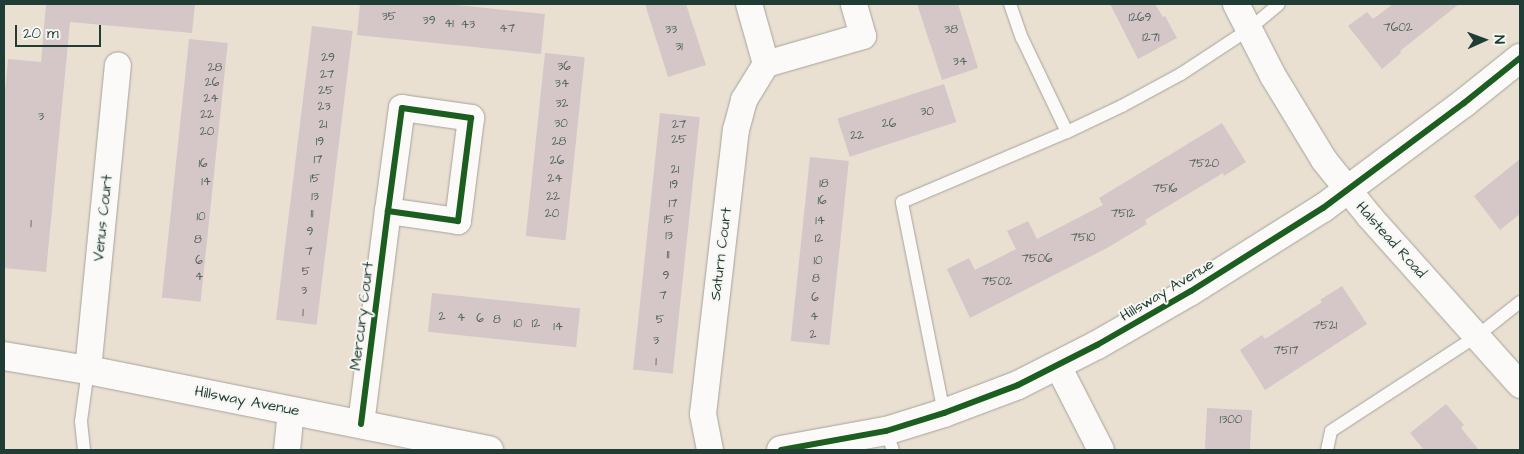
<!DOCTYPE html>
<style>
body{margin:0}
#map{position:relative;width:1524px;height:454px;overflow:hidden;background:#e9e0d2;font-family:"Architects Daughter",sans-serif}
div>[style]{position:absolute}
.building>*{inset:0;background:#d5c6c8;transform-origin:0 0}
.roads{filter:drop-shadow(0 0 1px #a5a39a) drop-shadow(0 0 1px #a5a39a)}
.service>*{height:12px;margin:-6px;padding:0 6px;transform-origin:6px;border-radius:6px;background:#fcfaf8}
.minor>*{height:26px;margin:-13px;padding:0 13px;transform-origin:13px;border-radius:13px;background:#fcfaf8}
.tertiary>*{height:28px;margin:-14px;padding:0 14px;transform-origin:14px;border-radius:14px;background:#fcfaf8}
.cycleway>*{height:6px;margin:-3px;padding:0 3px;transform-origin:3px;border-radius:3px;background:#1b5e20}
span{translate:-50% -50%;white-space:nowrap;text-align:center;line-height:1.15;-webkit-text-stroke:4px #f6f6f2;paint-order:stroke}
.number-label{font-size:12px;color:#4c5f59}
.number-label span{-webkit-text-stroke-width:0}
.street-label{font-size:15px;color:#1f3d34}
.frame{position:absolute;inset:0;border:5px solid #1f3d34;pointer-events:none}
.north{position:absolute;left:1459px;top:15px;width:50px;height:50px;-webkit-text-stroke:4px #f6f6f2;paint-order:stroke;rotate:88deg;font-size:14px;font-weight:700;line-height:20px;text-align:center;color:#1f3d34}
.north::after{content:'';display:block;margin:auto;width:18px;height:22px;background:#1f3d34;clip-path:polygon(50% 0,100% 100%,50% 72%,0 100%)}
.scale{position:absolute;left:15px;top:25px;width:86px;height:22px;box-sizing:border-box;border:2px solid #1f3d34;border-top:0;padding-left:6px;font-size:15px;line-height:18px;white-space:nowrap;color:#1f3d34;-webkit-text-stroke:4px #f6f6f2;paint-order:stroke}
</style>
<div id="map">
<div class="building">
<div style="clip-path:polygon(46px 4px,195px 4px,192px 33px,70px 22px,46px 272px,4px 268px,4px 102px,8px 59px,41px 62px)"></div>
<div style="clip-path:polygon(360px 4px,447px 4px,545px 14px,541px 54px,357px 35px)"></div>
<div style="clip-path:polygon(645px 4px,686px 4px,706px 65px,668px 77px)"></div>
<div style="clip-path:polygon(917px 4px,958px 4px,978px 68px,942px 80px)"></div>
<div style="clip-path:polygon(1110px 4px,1155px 4px,1163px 17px,1165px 16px,1177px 38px,1138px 59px)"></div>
<div style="clip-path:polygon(1393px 4px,1459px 4px,1400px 51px,1401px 53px,1382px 69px,1348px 26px,1367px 12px,1373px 19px)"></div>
<div style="left:312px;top:26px;width:41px;height:296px;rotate:7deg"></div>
<div style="left:189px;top:39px;width:39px;height:260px;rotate:6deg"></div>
<div style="left:545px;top:53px;width:40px;height:184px;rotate:6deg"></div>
<div style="left:944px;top:84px;width:40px;height:112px;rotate:72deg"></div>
<div style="left:660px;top:113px;width:40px;height:258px;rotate:6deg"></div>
<div style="clip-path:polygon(1222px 123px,1246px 162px,1224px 176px,1223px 173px,1145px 220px,1147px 224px,1107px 248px,970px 318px,947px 269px,969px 258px,975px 270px,1016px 249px,1007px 231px,1028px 221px,1037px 239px,1103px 205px,1099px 198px)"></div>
<div style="left:810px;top:157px;width:39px;height:185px;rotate:6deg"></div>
<div style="clip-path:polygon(1520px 159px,1520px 214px,1500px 230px,1474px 196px)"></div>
<div style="clip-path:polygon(1342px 286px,1367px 324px,1265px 390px,1240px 350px,1262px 335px,1265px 339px,1322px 302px,1320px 300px)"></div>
<div style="left:432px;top:293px;width:149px;height:39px;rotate:6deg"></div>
<div style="clip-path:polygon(1446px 404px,1464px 425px,1461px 428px,1479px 450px,1424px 450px,1410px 433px)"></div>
<div style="left:1207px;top:408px;width:45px;height:42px;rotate:3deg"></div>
</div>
<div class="roads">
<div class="service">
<div style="left:1010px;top:4px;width:36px;rotate:71deg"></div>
<div style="left:1022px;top:38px;width:104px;rotate:64.4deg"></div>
<div style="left:944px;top:413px;width:215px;rotate:-101.3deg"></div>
<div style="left:902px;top:202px;width:179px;rotate:-23deg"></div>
<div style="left:1067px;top:132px;width:61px;rotate:-25.3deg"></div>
<div style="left:1122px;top:106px;width:67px;rotate:-28.5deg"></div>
<div style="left:1181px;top:74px;width:80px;rotate:-33.3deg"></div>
<div style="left:1248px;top:30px;width:40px;rotate:-40deg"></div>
<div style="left:886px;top:431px;width:20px;rotate:70deg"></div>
<div style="left:84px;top:450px;width:29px;rotate:-96deg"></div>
<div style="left:81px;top:421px;width:51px;rotate:-82.2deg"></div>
<div style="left:1327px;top:450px;width:19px;rotate:-78deg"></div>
<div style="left:1331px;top:431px;width:174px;rotate:-33.1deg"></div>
<div style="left:1477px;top:336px;width:55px;rotate:-38.3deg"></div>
</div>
<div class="minor">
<div style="left:749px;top:4px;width:62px;rotate:74.2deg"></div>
<div style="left:1236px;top:4px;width:81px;rotate:62.8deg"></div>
<div style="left:1273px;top:76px;width:98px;rotate:58.7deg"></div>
<div style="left:1324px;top:160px;width:73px;rotate:51.1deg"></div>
<div style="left:1370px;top:217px;width:225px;rotate:48.2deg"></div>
<div style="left:1058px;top:366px;width:94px;rotate:62.9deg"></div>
<div style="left:88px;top:370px;width:306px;rotate:-84.4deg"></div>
<div style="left:361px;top:424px;width:215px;rotate:-82.8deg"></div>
<div style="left:388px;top:211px;width:104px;rotate:-82.3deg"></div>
<div style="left:402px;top:108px;width:70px;rotate:8.2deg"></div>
<div style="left:471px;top:118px;width:104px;rotate:97.2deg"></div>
<div style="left:458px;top:221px;width:71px;rotate:-171.9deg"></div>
<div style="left:287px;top:450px;width:40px;rotate:-84.3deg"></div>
<div style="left:710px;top:450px;width:37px;rotate:-101deg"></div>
<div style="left:703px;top:414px;width:286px;rotate:-83.4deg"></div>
<div style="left:736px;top:130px;width:31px;rotate:-75deg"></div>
<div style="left:744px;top:100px;width:42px;rotate:-58.6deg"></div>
<div style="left:766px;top:64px;width:101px;rotate:-16.1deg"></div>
<div style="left:863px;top:36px;width:33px;rotate:-106deg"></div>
</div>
<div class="tertiary">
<div style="left:4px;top:356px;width:85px;rotate:9.5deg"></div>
<div style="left:88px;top:370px;width:409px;rotate:11.3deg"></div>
<div style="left:781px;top:450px;width:107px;rotate:-10.3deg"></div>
<div style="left:886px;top:431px;width:61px;rotate:-17.2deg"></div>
<div style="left:944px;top:413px;width:79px;rotate:-20.7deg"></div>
<div style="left:1018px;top:385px;width:89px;rotate:-26.9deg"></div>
<div style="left:1097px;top:345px;width:108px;rotate:-29.9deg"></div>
<div style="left:1191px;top:291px;width:156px;rotate:-32.2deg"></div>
<div style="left:1323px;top:208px;width:176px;rotate:-36.7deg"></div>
<div style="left:1464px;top:103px;width:72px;rotate:-38.8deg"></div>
</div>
</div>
<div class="cycleway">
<div style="left:361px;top:424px;width:215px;rotate:-82.8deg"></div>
<div style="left:388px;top:211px;width:104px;rotate:-82.3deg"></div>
<div style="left:402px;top:108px;width:70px;rotate:8.2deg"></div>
<div style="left:471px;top:118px;width:104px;rotate:97.2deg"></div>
<div style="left:458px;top:221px;width:71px;rotate:-171.9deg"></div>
<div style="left:781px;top:450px;width:107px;rotate:-10.3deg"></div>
<div style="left:886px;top:431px;width:61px;rotate:-17.2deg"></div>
<div style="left:944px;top:413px;width:79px;rotate:-20.7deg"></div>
<div style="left:1018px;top:385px;width:89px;rotate:-26.9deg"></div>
<div style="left:1097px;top:345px;width:108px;rotate:-29.9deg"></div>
<div style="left:1191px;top:291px;width:156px;rotate:-32.2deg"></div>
<div style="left:1323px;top:208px;width:176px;rotate:-36.7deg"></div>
<div style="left:1464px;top:103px;width:72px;rotate:-38.8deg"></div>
</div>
<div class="number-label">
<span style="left:389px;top:17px">35</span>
<span style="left:1140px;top:18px">1269</span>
<span style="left:429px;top:21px">39</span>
<span style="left:449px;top:24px">41</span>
<span style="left:468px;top:25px">43</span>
<span style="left:1398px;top:28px">7602</span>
<span style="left:507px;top:29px">47</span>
<span style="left:671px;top:30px">33</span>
<span style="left:951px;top:30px">38</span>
<span style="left:1151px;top:38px">1271</span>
<span style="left:679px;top:47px">31</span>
<span style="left:328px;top:58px">29</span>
<span style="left:960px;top:62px">34</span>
<span style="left:564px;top:67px">36</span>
<span style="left:215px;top:68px">28</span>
<span style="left:327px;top:75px">27</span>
<span style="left:212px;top:83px">26</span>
<span style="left:562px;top:84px">34</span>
<span style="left:326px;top:91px">25</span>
<span style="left:211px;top:99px">24</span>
<span style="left:562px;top:104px">32</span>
<span style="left:324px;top:107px">23</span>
<span style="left:927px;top:112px">30</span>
<span style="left:207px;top:115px">22</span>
<span style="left:41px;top:117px">3</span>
<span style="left:561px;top:124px">30</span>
<span style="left:889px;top:124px">26</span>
<span style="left:323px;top:125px">21</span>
<span style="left:679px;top:125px">27</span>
<span style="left:207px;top:132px">20</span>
<span style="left:857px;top:136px">22</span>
<span style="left:679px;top:140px">25</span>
<span style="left:320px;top:142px">19</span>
<span style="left:559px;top:142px">28</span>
<span style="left:318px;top:160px">17</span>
<span style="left:557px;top:161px">26</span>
<span style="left:203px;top:164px">16</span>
<span style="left:1204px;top:164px">7520</span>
<span style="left:675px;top:170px">21</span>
<span style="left:315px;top:179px">15</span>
<span style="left:555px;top:179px">24</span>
<span style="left:206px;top:182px">14</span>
<span style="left:824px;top:184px">18</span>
<span style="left:674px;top:185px">19</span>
<span style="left:1165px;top:189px">7516</span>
<span style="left:315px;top:197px">13</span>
<span style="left:553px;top:197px">22</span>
<span style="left:822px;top:201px">16</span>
<span style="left:673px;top:204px">17</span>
<span style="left:312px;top:214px">11</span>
<span style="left:552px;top:214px">20</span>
<span style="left:1123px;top:214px">7512</span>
<span style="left:201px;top:217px">10</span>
<span style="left:669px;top:220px">15</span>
<span style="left:820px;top:221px">14</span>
<span style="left:31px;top:224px">1</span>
<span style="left:310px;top:232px">9</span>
<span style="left:669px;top:236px">13</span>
<span style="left:1083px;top:238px">7510</span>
<span style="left:819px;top:239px">12</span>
<span style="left:198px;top:240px">8</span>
<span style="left:309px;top:252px">7</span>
<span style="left:668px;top:255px">11</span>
<span style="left:1037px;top:259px">7506</span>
<span style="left:199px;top:261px">6</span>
<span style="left:818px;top:261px">10</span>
<span style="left:306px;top:272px">5</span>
<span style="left:666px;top:276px">9</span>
<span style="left:199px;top:277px">4</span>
<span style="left:816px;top:279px">8</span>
<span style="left:997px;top:282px">7502</span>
<span style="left:304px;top:291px">3</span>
<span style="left:663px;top:296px">7</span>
<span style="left:815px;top:298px">6</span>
<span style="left:303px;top:313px">1</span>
<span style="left:442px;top:317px">2</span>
<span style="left:814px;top:317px">4</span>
<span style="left:461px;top:318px">4</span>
<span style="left:480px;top:319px">6</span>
<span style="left:497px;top:320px">8</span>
<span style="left:660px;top:320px">5</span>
<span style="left:518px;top:324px">10</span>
<span style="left:536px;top:324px">12</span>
<span style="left:1325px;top:326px">7521</span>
<span style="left:558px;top:327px">14</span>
<span style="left:813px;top:335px">2</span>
<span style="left:656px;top:341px">3</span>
<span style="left:1286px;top:351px">7517</span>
<span style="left:656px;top:362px">1</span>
<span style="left:1231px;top:420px">1300</span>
</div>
<div class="street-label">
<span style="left:103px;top:218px;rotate:-84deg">Venus Court</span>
<span style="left:1391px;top:240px;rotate:48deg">Halstead Road</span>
<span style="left:721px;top:254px;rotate:-83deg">Saturn Court</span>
<span style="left:1167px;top:290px;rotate:-31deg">Hillsway Avenue</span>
<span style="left:362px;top:316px;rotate:-83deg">Mercury Court</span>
<span style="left:247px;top:401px;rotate:11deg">Hillsway Avenue</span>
</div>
<div class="frame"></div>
<div class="north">N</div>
<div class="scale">20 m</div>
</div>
